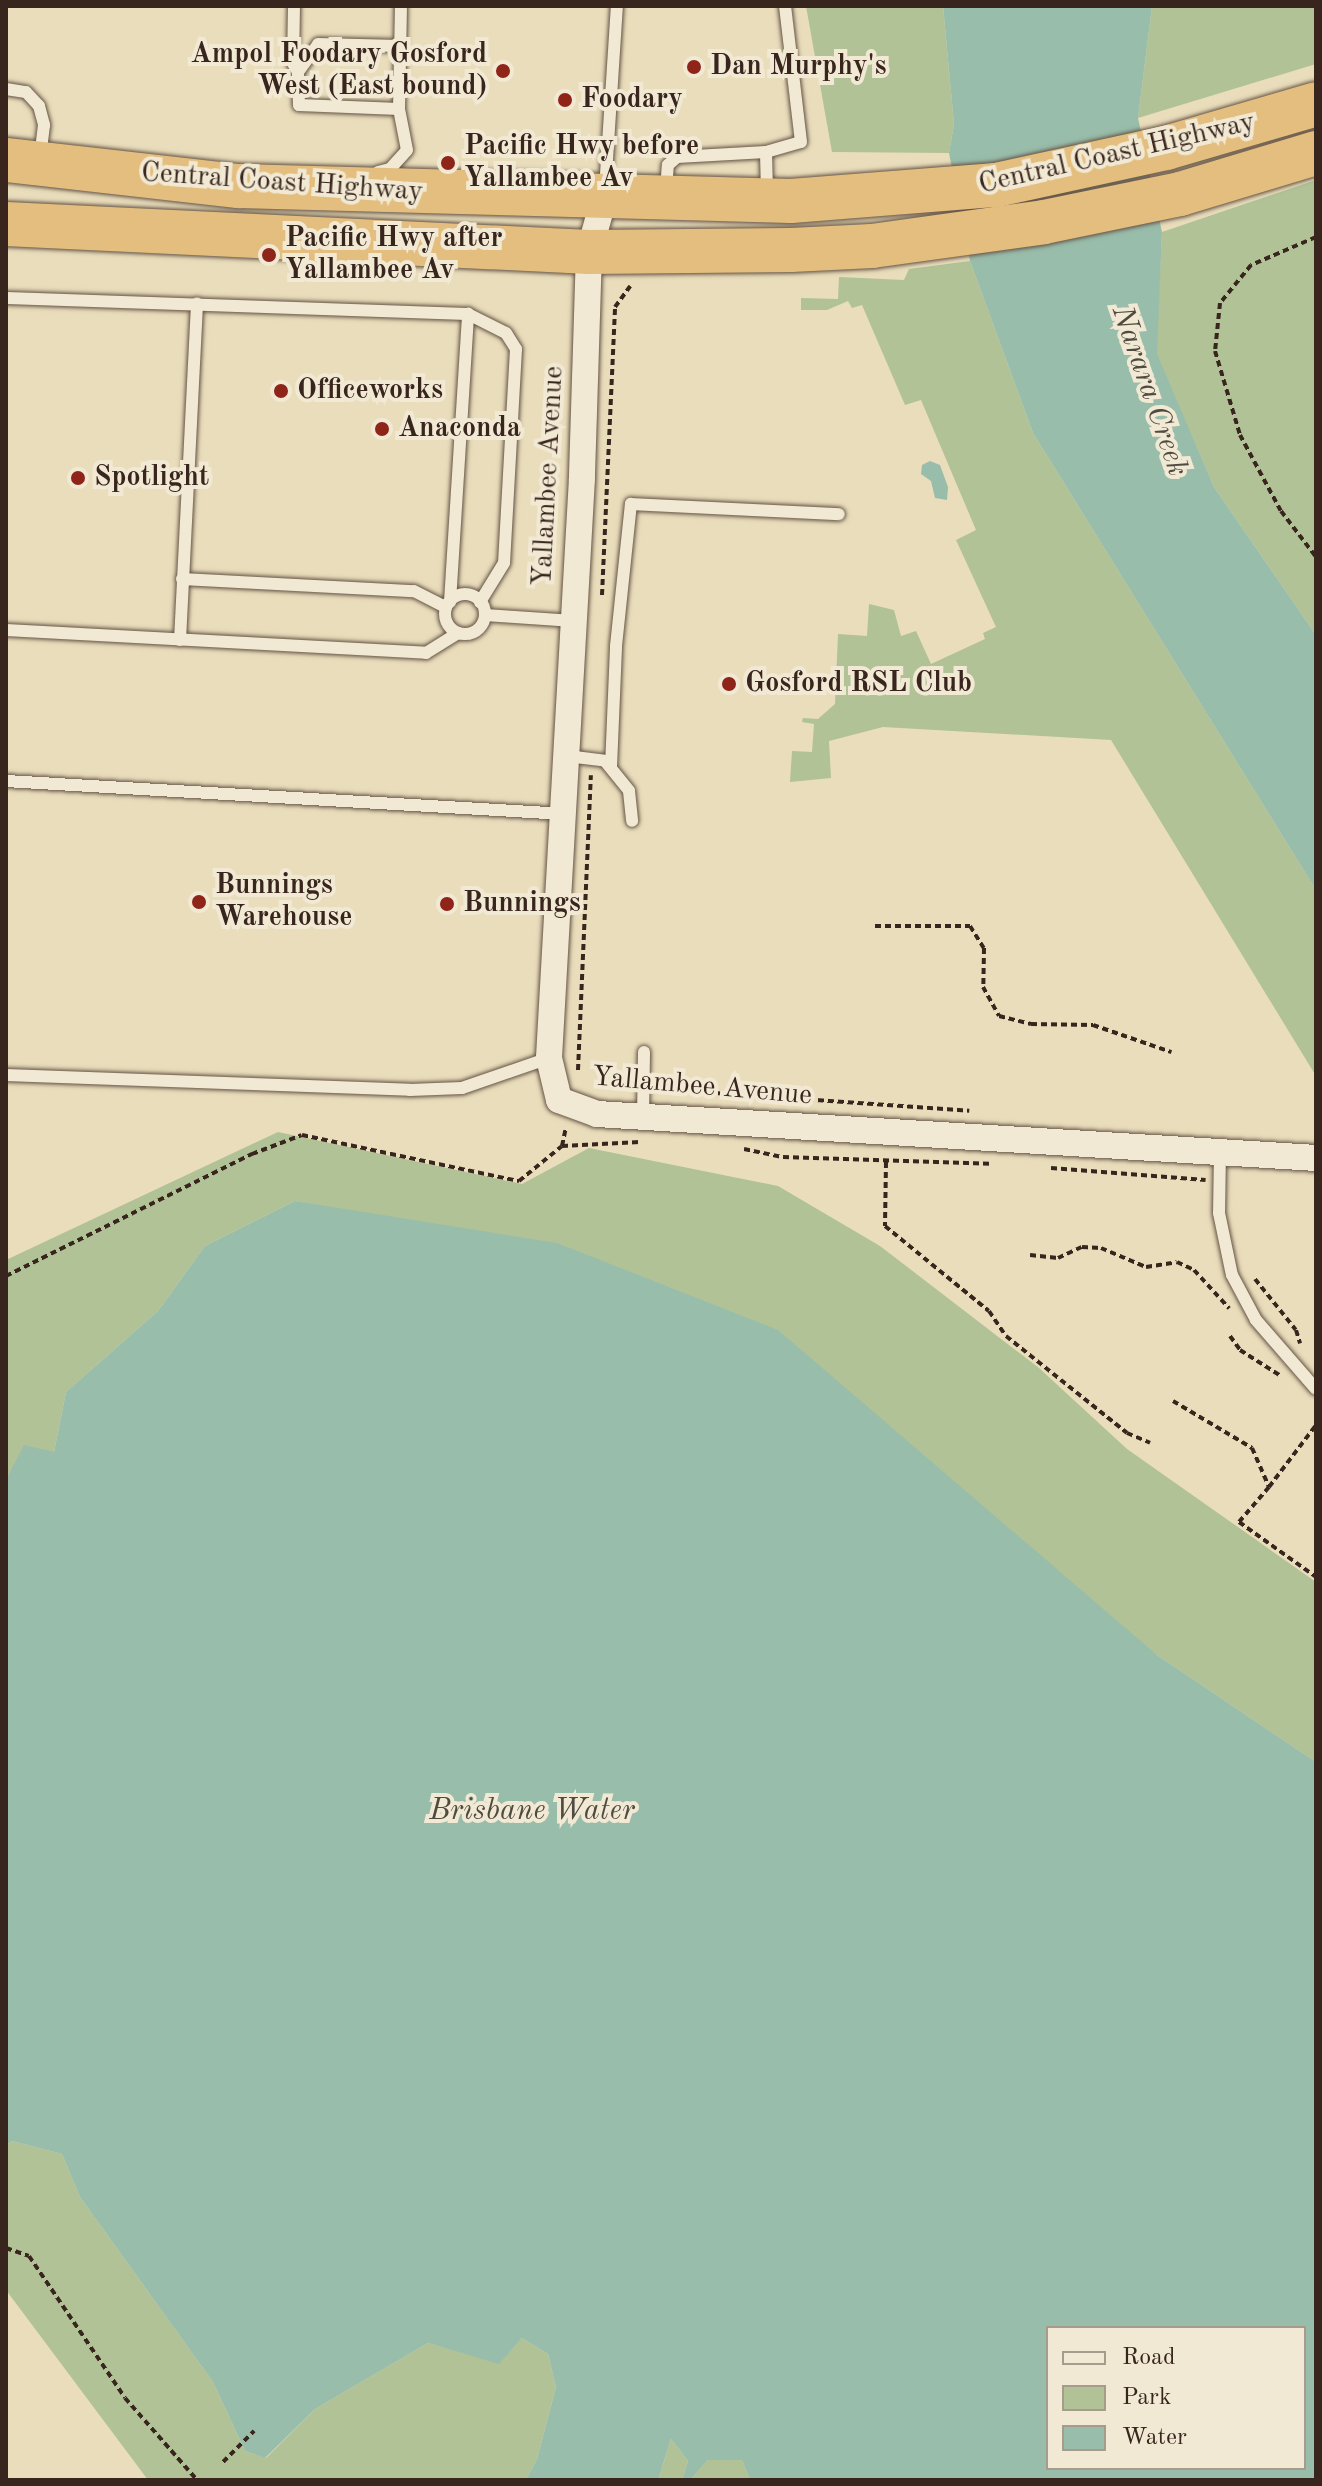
<!DOCTYPE html>
<style>
body{margin:0}
#map{position:relative;width:1322px;height:2486px;overflow:hidden;background:#e9ddbb;font-family:"Old Standard TT",serif}
div>[style]{position:absolute}
.green>*{inset:0;background:#b0c296}
.water>*{inset:0;background:#99bdab}
.path>*{height:4px;margin-top:-2px;transform-origin:0;background:repeating-linear-gradient(90deg,#38251e 0 6px,transparent 0 10px)}
.roads{filter:drop-shadow(0 0 2px #645345) drop-shadow(0 0 2px #645345)}
.service>*{height:12px;margin:-6px;padding:0 6px;transform-origin:6px;border-radius:6px;background:#f1e9d3}
.service>.ring{margin:-6px;padding:0;box-sizing:content-box;background:none;border:12px solid #f1e9d3;border-radius:50%}
.minor>*{height:26px;margin:-13px;padding:0 13px;transform-origin:13px;border-radius:13px;background:#f1e9d3}
.trunk>*{height:44px;margin:-22px;padding:0 22px;transform-origin:22px;border-radius:22px;background:#e4be7e}
.dots>*{width:22px;height:22px;translate:-50% -50%;box-sizing:border-box;border:4px solid #f1e9d3;border-radius:50%}
span{translate:-50% -50%;white-space:nowrap;text-align:center;line-height:1.15;-webkit-text-stroke:8px #f1e9d3;paint-order:stroke}
.poi-label{font-size:28px;color:#38251e;font-weight:700}
.right{translate:-100% -50%;text-align:right}
.left{translate:0 -50%;text-align:left}
.street-label{font-size:28px;color:#38251e}
.water-label{font-size:30px;color:#504b41;font-style:italic}
.frame{position:absolute;inset:0;border:8px solid #38251e;pointer-events:none}
.legend{position:absolute;left:1046px;top:2326px;width:260px;height:144px;box-sizing:border-box;background:#f1e9d3;border:2px solid #a79b8b;margin:0;padding:10px 14px;list-style:none;font-size:24px;color:#38251e}
.legend li{display:flex;align-items:center;gap:16px;height:40px}
.legend b{width:40px;border:2px solid #a79b8b}
</style>
<div id="map">
<div class="green">
<div style="clip-path:polygon(806px 6px,943px 6px,954px 124px,949px 153px,832px 152px)"></div>
<div style="clip-path:polygon(1152px 6px,1316px 6px,1316px 64px,1138px 118px)"></div>
<div style="clip-path:polygon(1316px 180px,1316px 635px,1214px 487px,1156px 354px,1162px 232px)"></div>
<div style="clip-path:polygon(970px 261px,1033px 433px,1316px 890px,1316px 1076px,1111px 740px,883px 727px,829px 741px,831px 778px,790px 782px,792px 751px,812px 752px,814px 724px,802px 722px,803px 718px,818px 719px,835px 704px,838px 634px,867px 636px,869px 604px,894px 610px,901px 636px,916px 631px,931px 664px,985px 639px,983px 633px,996px 627px,956px 540px,976px 530px,921px 400px,905px 405px,862px 305px,852px 308px,848px 301px,827px 310px,801px 310px,801px 298px,838px 299px,839px 277px,904px 280px,909px 269px)"></div>
<div style="clip-path:polygon(278px 1132px,522px 1184px,589px 1148px,778px 1186px,880px 1246px,1039px 1368px,1127px 1449px,1316px 1582px,1316px 1762px,1157px 1655px,390px 1220px,295px 1201px,205px 1246px,158px 1311px,66px 1392px,54px 1452px,6px 1480px,6px 1260px)"></div>
<div style="clip-path:polygon(12px 2141px,62px 2154px,80px 2197px,213px 2382px,245px 2451px,266px 2458px,315px 2409px,428px 2343px,499px 2363px,522px 2338px,548px 2354px,556px 2387px,537px 2459px,526px 2480px,148px 2480px,6px 2290px,6px 2145px)"></div>
<div style="clip-path:polygon(671px 2439px,688px 2461px,682px 2480px,658px 2480px)"></div>
<div style="clip-path:polygon(708px 2460px,742px 2460px,750px 2480px,690px 2480px)"></div>
</div>
<div class="water">
<div style="clip-path:polygon(943px 6px,1152px 6px,1138px 118px,1162px 232px,1157px 354px,1214px 487px,1316px 635px,1316px 890px,1033px 433px,970px 261px,949px 153px,954px 124px)"></div>
<div style="clip-path:polygon(930px 461px,940px 465px,948px 487px,947px 500px,935px 498px,931px 481px,921px 474px,922px 465px)"></div>
<div style="clip-path:polygon(evenodd,295px 1201px,557px 1243px,778px 1330px,1157px 1655px,1316px 1762px,1316px 2480px,750px 2480px,742px 2460px,708px 2460px,690px 2480px,682px 2480px,688px 2461px,671px 2439px,658px 2480px,526px 2480px,537px 2459px,556px 2387px,548px 2354px,522px 2338px,499px 2364px,428px 2343px,315px 2409px,265px 2458px,245px 2451px,213px 2382px,80px 2197px,62px 2154px,12px 2141px,6px 2145px,6px 1480px,24px 1445px,54px 1452px,66px 1392px,158px 1311px,205px 1246px,295px 1201px,1048px 2328px,1304px 2328px,1304px 2468px,1048px 2468px,1048px 2328px)"></div>
</div>
<div class="path">
<div style="left:1316px;top:237px;width:71px;rotate:156.7deg"></div>
<div style="left:1251px;top:265px;width:49px;rotate:129.2deg"></div>
<div style="left:1220px;top:303px;width:48px;rotate:95.9deg"></div>
<div style="left:1215px;top:351px;width:88px;rotate:73.4deg"></div>
<div style="left:1240px;top:435px;width:86px;rotate:61.7deg"></div>
<div style="left:1281px;top:511px;width:58px;rotate:52.7deg"></div>
<div style="left:602px;top:595px;width:288px;rotate:-87.4deg"></div>
<div style="left:615px;top:307px;width:26px;rotate:-54deg"></div>
<div style="left:875px;top:926px;width:95px"></div>
<div style="left:970px;top:926px;width:26px;rotate:58deg"></div>
<div style="left:984px;top:948px;width:39px;rotate:91deg"></div>
<div style="left:983px;top:987px;width:33px;rotate:61deg"></div>
<div style="left:999px;top:1016px;width:33px;rotate:14deg"></div>
<div style="left:1031px;top:1024px;width:62px;rotate:0.9deg"></div>
<div style="left:1093px;top:1025px;width:83px;rotate:19.1deg"></div>
<div style="left:578px;top:1070px;width:295px;rotate:-87.5deg"></div>
<div style="left:594px;top:1086px;width:35px;rotate:2deg"></div>
<div style="left:658px;top:1089px;width:312px;rotate:4deg"></div>
<div style="left:562px;top:1146px;width:78px;rotate:-2.9deg"></div>
<div style="left:744px;top:1149px;width:40px;rotate:12deg"></div>
<div style="left:783px;top:1157px;width:207px;rotate:1.9deg"></div>
<div style="left:886px;top:1162px;width:64px;rotate:90.9deg"></div>
<div style="left:885px;top:1226px;width:134px;rotate:39.3deg"></div>
<div style="left:989px;top:1311px;width:30px;rotate:56deg"></div>
<div style="left:1006px;top:1336px;width:155px;rotate:38.7deg"></div>
<div style="left:1127px;top:1433px;width:25px;rotate:23deg"></div>
<div style="left:1051px;top:1168px;width:155px;rotate:4.4deg"></div>
<div style="left:1030px;top:1255px;width:28px;rotate:6deg"></div>
<div style="left:1058px;top:1258px;width:26px;rotate:-25deg"></div>
<div style="left:1082px;top:1247px;width:19px;rotate:3deg"></div>
<div style="left:1101px;top:1248px;width:49px;rotate:22.9deg"></div>
<div style="left:1146px;top:1267px;width:31px;rotate:-9deg"></div>
<div style="left:1177px;top:1262px;width:19px;rotate:25deg"></div>
<div style="left:1194px;top:1270px;width:52px;rotate:47.4deg"></div>
<div style="left:6px;top:1276px;width:275px;rotate:-26.4deg"></div>
<div style="left:252px;top:1154px;width:53px;rotate:-20.8deg"></div>
<div style="left:302px;top:1135px;width:222px;rotate:12deg"></div>
<div style="left:519px;top:1181px;width:55px;rotate:-39.1deg"></div>
<div style="left:562px;top:1146px;width:19px;rotate:-78deg"></div>
<div style="left:1255px;top:1279px;width:65px;rotate:51.2deg"></div>
<div style="left:1296px;top:1330px;width:14px;rotate:73deg"></div>
<div style="left:1230px;top:1336px;width:17px;rotate:54deg"></div>
<div style="left:1240px;top:1350px;width:49px;rotate:32.4deg"></div>
<div style="left:1173px;top:1401px;width:92px;rotate:30.7deg"></div>
<div style="left:1252px;top:1448px;width:43px;rotate:66.4deg"></div>
<div style="left:1269px;top:1487px;width:78px;rotate:-52.8deg"></div>
<div style="left:1269px;top:1487px;width:46px;rotate:130.6deg"></div>
<div style="left:1239px;top:1522px;width:95px;rotate:35.5deg"></div>
<div style="left:6px;top:2248px;width:24px;rotate:19deg"></div>
<div style="left:29px;top:2256px;width:171px;rotate:55.9deg"></div>
<div style="left:125px;top:2398px;width:109px;rotate:48.7deg"></div>
<div style="left:223px;top:2462px;width:44px;rotate:-45deg"></div>
</div>
<div class="roads">
<div class="service">
<div style="left:294px;top:6px;width:57px;rotate:91deg"></div>
<div style="left:293px;top:63px;width:10px;rotate:61deg"></div>
<div style="left:6px;top:89px;width:20px;rotate:9deg"></div>
<div style="left:26px;top:92px;width:19px;rotate:47deg"></div>
<div style="left:39px;top:106px;width:20px;rotate:75deg"></div>
<div style="left:44px;top:125px;width:31px;rotate:97deg"></div>
<div style="left:399px;top:109px;width:100px;rotate:-177.7deg"></div>
<div style="left:299px;top:105px;width:33px;rotate:-92deg"></div>
<div style="left:298px;top:72px;width:34px;rotate:-54deg"></div>
<div style="left:318px;top:44px;width:82px;rotate:1.4deg"></div>
<div style="left:766px;top:152px;width:41px;rotate:88.6deg"></div>
<div style="left:378px;top:172px;width:12px;rotate:-14deg"></div>
<div style="left:390px;top:169px;width:25px;rotate:-48deg"></div>
<div style="left:407px;top:150px;width:42px;rotate:-101deg"></div>
<div style="left:399px;top:109px;width:103px;rotate:-88.9deg"></div>
<div style="left:605px;top:190px;width:184px;rotate:-86.3deg"></div>
<div style="left:666px;top:191px;width:26px;rotate:-86deg"></div>
<div style="left:668px;top:165px;width:12px;rotate:-42deg"></div>
<div style="left:677px;top:157px;width:89px;rotate:-3.2deg"></div>
<div style="left:766px;top:152px;width:36px;rotate:-16deg"></div>
<div style="left:801px;top:142px;width:137px;rotate:-96.7deg"></div>
<div style="left:6px;top:298px;width:462px;rotate:2deg"></div>
<div style="left:182px;top:579px;width:232px;rotate:3deg"></div>
<div style="left:414px;top:591px;width:36px;rotate:27deg"></div>
<div class="ring" style="left:445px;top:594px;width:28px;height:28px"></div>
<div style="left:450px;top:602px;width:289px;rotate:-86.4deg"></div>
<div style="left:468px;top:314px;width:42px;rotate:26.6deg"></div>
<div style="left:506px;top:333px;width:19px;rotate:58deg"></div>
<div style="left:516px;top:349px;width:214px;rotate:93.2deg"></div>
<div style="left:504px;top:563px;width:46px;rotate:121.6deg"></div>
<div style="left:485px;top:615px;width:89px;rotate:3.9deg"></div>
<div style="left:6px;top:630px;width:421px;rotate:3.1deg"></div>
<div style="left:426px;top:653px;width:38px;rotate:-32deg"></div>
<div style="left:180px;top:640px;width:337px;rotate:-87.1deg"></div>
<div style="left:567px;top:756px;width:38px;rotate:7deg"></div>
<div style="left:605px;top:761px;width:38px;rotate:51deg"></div>
<div style="left:629px;top:791px;width:30px;rotate:84deg"></div>
<div style="left:611px;top:767px;width:121px;rotate:-87.6deg"></div>
<div style="left:616px;top:646px;width:143px;rotate:-84deg"></div>
<div style="left:631px;top:504px;width:208px;rotate:2.8deg"></div>
<div style="left:6px;top:781px;width:559px;rotate:3.38deg"></div>
<div style="left:6px;top:1075px;width:404px;rotate:2.1deg"></div>
<div style="left:410px;top:1090px;width:52px;rotate:-2.2deg"></div>
<div style="left:462px;top:1088px;width:92px;rotate:-19deg"></div>
<div style="left:643px;top:1117px;width:65px;rotate:-89.1deg"></div>
<div style="left:1220px;top:1152px;width:61px;rotate:90.9deg"></div>
<div style="left:1219px;top:1213px;width:63px;rotate:78.2deg"></div>
<div style="left:1232px;top:1275px;width:51px;rotate:61.9deg"></div>
<div style="left:1256px;top:1320px;width:91px;rotate:49deg"></div>
</div>
<div class="minor">
<div style="left:604px;top:198px;width:56px;rotate:105.5deg"></div>
<div style="left:589px;top:252px;width:226px;rotate:91.8deg"></div>
<div style="left:582px;top:478px;width:581px;rotate:93.26deg"></div>
<div style="left:549px;top:1058px;width:43px;rotate:76.6deg"></div>
<div style="left:559px;top:1100px;width:40px;rotate:20.2deg"></div>
<div style="left:597px;top:1114px;width:720px;rotate:3.5deg"></div>
</div>
<div class="trunk">
<div style="left:6px;top:160px;width:234px;rotate:6.4deg"></div>
<div style="left:239px;top:186px;width:552px;rotate:1.56deg"></div>
<div style="left:791px;top:201px;width:206px;rotate:-4.5deg"></div>
<div style="left:996px;top:185px;width:174px;rotate:-12.3deg"></div>
<div style="left:1166px;top:148px;width:156px;rotate:-16.3deg"></div>
<div style="left:6px;top:224px;width:584px;rotate:2.75deg"></div>
<div style="left:589px;top:252px;width:202px;rotate:-0.6deg"></div>
<div style="left:791px;top:250px;width:81px;rotate:-2.8deg"></div>
<div style="left:872px;top:246px;width:174px;rotate:-7.9deg"></div>
<div style="left:1044px;top:222px;width:139px;rotate:-11.6deg"></div>
<div style="left:1180px;top:194px;width:142px;rotate:-16.8deg"></div>
</div>
</div>
<div class="dots">
<div style="left:694px;top:67px;background:#8f2418"></div>
<div style="left:503px;top:71px;background:#8f2418"></div>
<div style="left:565px;top:100px;background:#8f2418"></div>
<div style="left:448px;top:163px;background:#8f2418"></div>
<div style="left:269px;top:255px;background:#8f2418"></div>
<div style="left:281px;top:391px;background:#8f2418"></div>
<div style="left:382px;top:429px;background:#8f2418"></div>
<div style="left:78px;top:478px;background:#8f2418"></div>
<div style="left:729px;top:684px;background:#8f2418"></div>
<div style="left:199px;top:902px;background:#8f2418"></div>
<div style="left:447px;top:904px;background:#8f2418"></div>
</div>
<div class="poi-label">
<span class="right" style="left:487px;top:71px">Ampol Foodary Gosford<br>West (East bound)</span>
<span class="left" style="left:710px;top:67px">Dan Murphy's</span>
<span class="left" style="left:581px;top:100px">Foodary</span>
<span class="left" style="left:464px;top:163px">Pacific Hwy before<br>Yallambee Av</span>
<span class="left" style="left:285px;top:255px">Pacific Hwy after<br>Yallambee Av</span>
<span class="left" style="left:297px;top:391px">Officeworks</span>
<span class="left" style="left:398px;top:429px">Anaconda</span>
<span class="left" style="left:94px;top:478px">Spotlight</span>
<span class="left" style="left:745px;top:684px">Gosford RSL Club</span>
<span class="left" style="left:215px;top:902px">Bunnings<br>Warehouse</span>
<span class="left" style="left:463px;top:904px">Bunnings</span>
</div>
<div class="street-label">
<span style="left:1117px;top:154px;rotate:-13deg">Central Coast Highway</span>
<span style="left:282px;top:183px;rotate:4deg">Central Coast Highway</span>
<span style="left:549px;top:476px;rotate:-87deg">Yallambee Avenue</span>
<span style="left:702px;top:1087px;rotate:5deg">Yallambee Avenue</span>
</div>
<div class="water-label">
<span style="left:1149px;top:391px;rotate:71deg">Narara Creek</span>
<span style="left:532px;top:1811px">Brisbane Water</span>
</div>
<div class="frame"></div>
<ul class="legend">
<li><b style="height:10px;background:#f1e9d3"></b>Road</li>
<li><b style="height:22px;background:#b0c296"></b>Park</li>
<li><b style="height:22px;background:#99bdab"></b>Water</li>
</ul>
</div>
